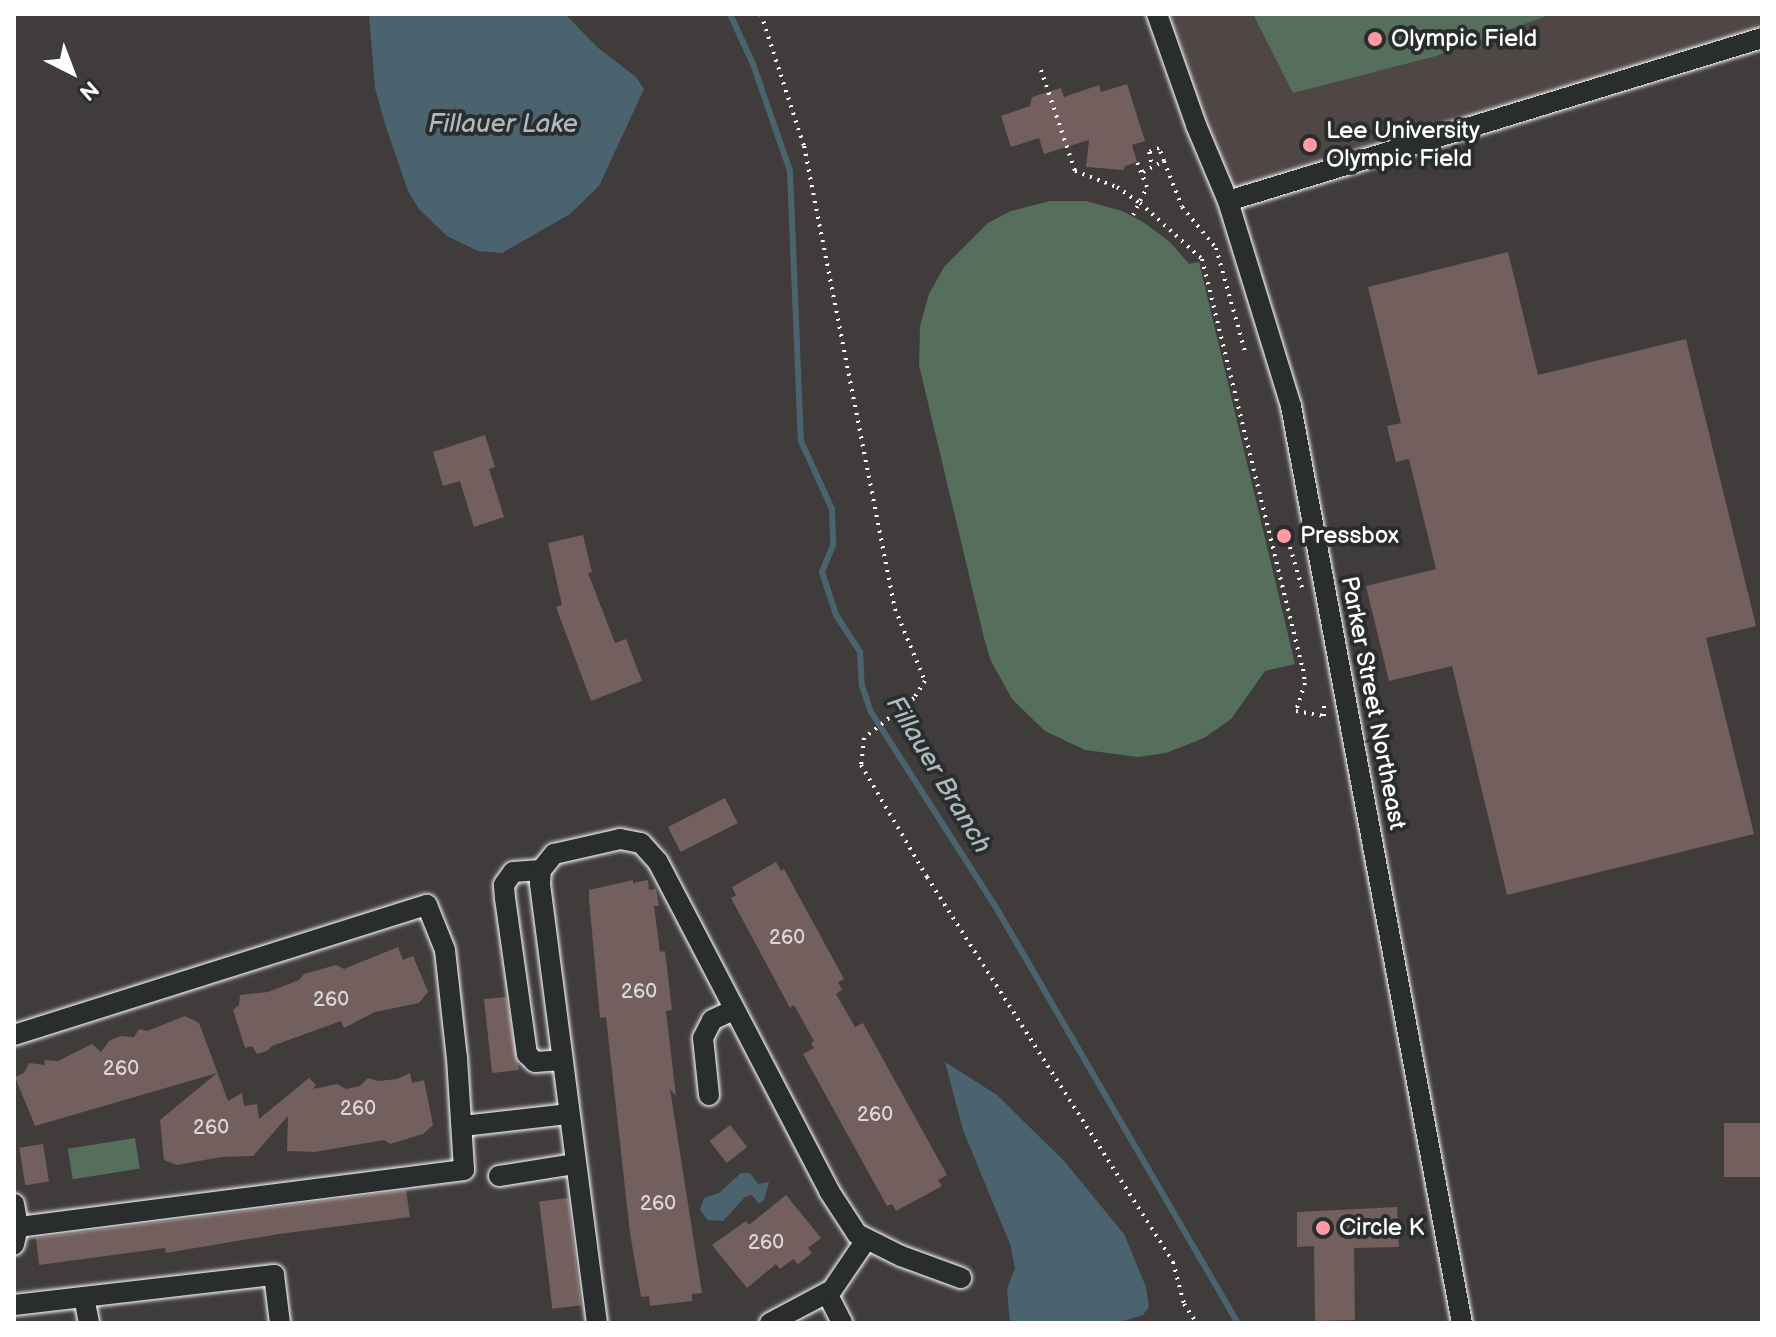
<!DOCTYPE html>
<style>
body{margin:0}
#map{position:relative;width:1776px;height:1337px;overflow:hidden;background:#403c3c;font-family:"Balsamiq Sans",sans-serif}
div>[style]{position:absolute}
.built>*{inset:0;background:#4f4646}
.green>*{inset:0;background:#566f5d;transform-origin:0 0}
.water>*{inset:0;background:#4a636e}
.stream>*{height:6px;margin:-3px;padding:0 3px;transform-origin:3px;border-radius:3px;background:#4a636e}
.building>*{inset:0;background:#725f5e;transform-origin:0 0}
.path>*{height:4px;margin-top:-2px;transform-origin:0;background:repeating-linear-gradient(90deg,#fff 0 2px,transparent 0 8px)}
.roads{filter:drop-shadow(0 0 2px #fff) drop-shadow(0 0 2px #fff)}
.minor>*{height:20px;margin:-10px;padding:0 10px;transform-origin:10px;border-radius:10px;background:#2a2d2e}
.dots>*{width:22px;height:22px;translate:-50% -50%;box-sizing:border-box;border:4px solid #2a2d2e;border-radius:50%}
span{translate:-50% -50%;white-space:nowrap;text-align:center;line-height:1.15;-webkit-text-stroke:8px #2a2d2e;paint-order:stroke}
.number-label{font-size:20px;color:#dcd7d7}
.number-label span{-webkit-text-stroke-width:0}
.poi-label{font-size:24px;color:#fff}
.left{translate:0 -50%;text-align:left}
.street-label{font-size:24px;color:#fff}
.water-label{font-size:26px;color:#aeb9be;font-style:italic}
.frame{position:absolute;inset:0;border:16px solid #fff;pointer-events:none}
.north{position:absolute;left:32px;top:32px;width:80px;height:80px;-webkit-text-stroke:6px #2a2d2e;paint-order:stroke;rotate:138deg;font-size:22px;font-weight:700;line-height:32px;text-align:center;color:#fff}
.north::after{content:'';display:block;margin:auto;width:28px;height:36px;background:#fff;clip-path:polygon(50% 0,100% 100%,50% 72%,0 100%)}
</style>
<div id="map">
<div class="built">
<div style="clip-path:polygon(1160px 14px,1762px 14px,1762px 38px,1228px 201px)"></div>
</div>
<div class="green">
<div style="clip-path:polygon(1253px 14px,1552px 14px,1436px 56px,1293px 93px)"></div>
<div style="clip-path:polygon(1050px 201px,1086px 201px,1122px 211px,1143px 222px,1170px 242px,1189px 264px,1199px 262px,1295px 664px,1265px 671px,1231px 719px,1204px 738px,1166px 753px,1138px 757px,1085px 750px,1045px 731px,1012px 699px,991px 661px,984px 638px,919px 365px,920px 326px,929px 294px,944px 267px,988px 223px,1011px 211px)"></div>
<div style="left:135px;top:1138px;width:31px;height:68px;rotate:81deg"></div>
</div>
<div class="water">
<div style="clip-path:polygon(369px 14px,565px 14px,597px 47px,636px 77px,644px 89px,599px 186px,570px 214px,502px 253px,478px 251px,447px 236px,419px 209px,408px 191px,385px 124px,375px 88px)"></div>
<div style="clip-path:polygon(945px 1062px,997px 1095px,1064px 1161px,1124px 1234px,1146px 1287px,1149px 1307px,1143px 1315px,1117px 1323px,1010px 1323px,1007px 1289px,1015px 1268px,1010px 1244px,963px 1130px)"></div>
<div style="clip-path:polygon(741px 1173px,750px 1173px,758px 1184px,769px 1182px,764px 1200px,759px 1204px,752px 1195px,745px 1197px,723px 1221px,708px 1220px,700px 1210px,704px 1198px,719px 1193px)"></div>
</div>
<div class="stream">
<div style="left:730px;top:14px;width:55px;rotate:65.3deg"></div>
<div style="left:753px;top:64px;width:113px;rotate:70.9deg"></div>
<div style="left:790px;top:171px;width:270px;rotate:87.7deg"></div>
<div style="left:801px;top:441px;width:75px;rotate:65.5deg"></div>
<div style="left:832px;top:509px;width:36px;rotate:88deg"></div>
<div style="left:833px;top:545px;width:29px;rotate:112deg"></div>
<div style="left:822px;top:572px;width:45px;rotate:72deg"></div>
<div style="left:836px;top:615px;width:44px;rotate:57deg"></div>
<div style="left:860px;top:652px;width:33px;rotate:87deg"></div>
<div style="left:862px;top:685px;width:28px;rotate:72deg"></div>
<div style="left:871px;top:712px;width:228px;rotate:57.4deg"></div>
<div style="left:994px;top:904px;width:485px;rotate:59.8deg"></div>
</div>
<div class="building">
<div style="clip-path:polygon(1127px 84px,1145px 141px,1132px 145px,1137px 162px,1125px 166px,1124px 170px,1086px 167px,1089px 140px,1044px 154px,1039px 138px,1011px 147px,1001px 116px,1030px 106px,1032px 97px,1061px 88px,1064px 97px,1099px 85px,1101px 92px)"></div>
<div style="clip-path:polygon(1508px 252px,1538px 375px,1686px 339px,1756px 626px,1706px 638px,1754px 834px,1507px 895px,1452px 666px,1389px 681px,1366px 586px,1436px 569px,1409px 459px,1396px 462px,1387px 426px,1401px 423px,1368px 287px)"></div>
<div style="clip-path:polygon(485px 435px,495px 467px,489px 469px,504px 517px,474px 527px,460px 481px,443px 486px,433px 452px)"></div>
<div style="clip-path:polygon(583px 535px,592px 572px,588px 573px,615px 643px,626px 639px,642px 681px,591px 701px,556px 607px,562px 605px,548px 543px)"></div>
<div style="left:725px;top:798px;width:28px;height:64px;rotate:63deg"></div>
<div style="clip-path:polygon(776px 862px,781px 871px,784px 869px,844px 979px,838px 982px,842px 990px,836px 994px,855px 1027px,863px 1023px,947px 1175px,938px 1180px,942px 1186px,896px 1211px,892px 1204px,887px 1206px,803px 1054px,814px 1048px,811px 1043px,814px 1041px,794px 1005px,790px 1008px,731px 898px,736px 895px,732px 887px)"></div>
<div style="clip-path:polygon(633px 880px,633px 883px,648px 880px,649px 890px,656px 889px,659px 906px,654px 906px,660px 952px,665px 951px,672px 1010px,666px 1011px,676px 1096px,670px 1089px,702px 1293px,692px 1294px,692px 1301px,650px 1306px,649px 1296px,641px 1297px,630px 1233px,606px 1017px,600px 1018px,589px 899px,589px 890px)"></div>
<div style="clip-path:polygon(398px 947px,403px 960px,413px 956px,428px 992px,419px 1003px,375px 1012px,344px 1028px,341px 1021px,272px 1046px,267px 1051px,257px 1054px,252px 1046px,245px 1048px,233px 1010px,239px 1005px,240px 995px,268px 992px,299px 980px,304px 974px,336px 965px,344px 969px)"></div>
<div style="clip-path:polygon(506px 997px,519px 1070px,492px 1073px,484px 999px)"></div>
<div style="clip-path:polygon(185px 1016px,199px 1023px,228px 1101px,242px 1093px,244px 1106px,257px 1104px,259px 1119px,309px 1078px,316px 1085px,313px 1089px,337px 1084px,346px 1089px,360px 1086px,368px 1078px,378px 1081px,397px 1079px,410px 1073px,412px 1083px,424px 1080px,433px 1125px,423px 1134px,390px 1144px,384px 1140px,315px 1152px,287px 1151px,288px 1116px,253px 1156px,221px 1157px,177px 1165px,164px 1160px,160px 1120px,217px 1073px,35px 1126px,15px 1077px,24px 1073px,29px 1063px,45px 1065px,44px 1060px,58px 1061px,92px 1044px,101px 1052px,109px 1041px,120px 1036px,134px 1037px,139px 1029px,147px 1031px)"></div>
<div style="left:1762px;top:1123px;width:54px;height:38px;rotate:90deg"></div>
<div style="left:730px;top:1125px;width:28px;height:26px;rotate:52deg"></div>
<div style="left:43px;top:1144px;width:38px;height:24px;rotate:81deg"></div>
<div style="clip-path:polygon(406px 1190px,410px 1217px,279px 1234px,166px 1253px,165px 1248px,39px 1265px,36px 1238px)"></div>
<div style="clip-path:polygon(786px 1195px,821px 1238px,808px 1248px,812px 1253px,798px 1264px,793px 1259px,780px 1269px,776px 1264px,747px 1288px,712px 1245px,746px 1221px,749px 1225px)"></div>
<div style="left:568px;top:1198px;width:108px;height:29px;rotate:83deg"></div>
<div style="clip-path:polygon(1397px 1207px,1399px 1247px,1354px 1248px,1355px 1320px,1315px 1321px,1314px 1246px,1297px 1247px,1297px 1212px)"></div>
</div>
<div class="path">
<div style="left:761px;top:14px;width:139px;rotate:72deg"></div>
<div style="left:804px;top:146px;width:472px;rotate:78.9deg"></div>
<div style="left:895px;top:609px;width:78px;rotate:67.4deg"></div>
<div style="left:925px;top:681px;width:20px;rotate:123deg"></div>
<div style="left:914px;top:698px;width:64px;rotate:141.3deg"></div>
<div style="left:864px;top:738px;width:27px;rotate:96deg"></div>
<div style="left:861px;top:765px;width:130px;rotate:59.5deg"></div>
<div style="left:927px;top:877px;width:457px;rotate:57.4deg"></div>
<div style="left:1173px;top:1262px;width:43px;rotate:75.3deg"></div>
<div style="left:1184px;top:1304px;width:23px;rotate:56deg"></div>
<div style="left:1041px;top:70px;width:107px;rotate:71.4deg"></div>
<div style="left:1075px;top:171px;width:45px;rotate:20.9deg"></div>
<div style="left:1117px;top:187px;width:28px;rotate:35deg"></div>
<div style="left:1140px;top:203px;width:84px;rotate:42.1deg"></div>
<div style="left:1202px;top:259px;width:422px;rotate:76.2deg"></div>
<div style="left:1303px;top:669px;width:14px;rotate:82deg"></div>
<div style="left:1305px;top:683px;width:29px;rotate:108deg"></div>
<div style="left:1296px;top:711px;width:28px;rotate:10deg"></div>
<div style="left:1324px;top:716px;width:15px;rotate:-90deg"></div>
<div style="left:1164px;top:161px;width:49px;rotate:68.6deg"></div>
<div style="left:1182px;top:207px;width:53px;rotate:50.3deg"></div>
<div style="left:1216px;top:248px;width:108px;rotate:74.4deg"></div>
<div style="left:1143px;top:172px;width:24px;rotate:-28deg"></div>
<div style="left:1164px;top:161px;width:14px;rotate:-111deg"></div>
<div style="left:1159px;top:148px;width:11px;rotate:158deg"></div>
<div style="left:1149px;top:152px;width:14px;rotate:78deg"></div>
<div style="left:1133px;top:215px;width:31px;rotate:-63deg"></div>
<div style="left:1147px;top:187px;width:27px;rotate:-112deg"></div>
<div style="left:1290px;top:547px;width:46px;rotate:73.5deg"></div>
</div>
<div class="roads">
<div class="minor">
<div style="left:1157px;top:14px;width:118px;rotate:70.6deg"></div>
<div style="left:1196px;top:125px;width:82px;rotate:67.2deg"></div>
<div style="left:1228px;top:201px;width:214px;rotate:72.9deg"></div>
<div style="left:1291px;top:406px;width:933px;rotate:79.44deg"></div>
<div style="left:1228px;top:201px;width:558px;rotate:-16.97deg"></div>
<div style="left:541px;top:870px;width:28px;rotate:176deg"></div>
<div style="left:513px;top:872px;width:16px;rotate:125deg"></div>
<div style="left:504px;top:885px;width:13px;rotate:86deg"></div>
<div style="left:505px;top:898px;width:158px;rotate:82deg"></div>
<div style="left:527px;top:1054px;width:11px;rotate:45deg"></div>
<div style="left:535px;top:1062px;width:27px;rotate:-4deg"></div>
<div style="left:14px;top:1035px;width:433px;rotate:-17.5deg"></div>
<div style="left:427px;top:905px;width:48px;rotate:68.2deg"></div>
<div style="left:445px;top:950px;width:109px;rotate:83.7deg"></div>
<div style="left:457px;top:1058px;width:112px;rotate:86.4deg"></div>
<div style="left:464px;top:1170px;width:450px;rotate:172.7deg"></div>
<div style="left:709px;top:1095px;width:57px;rotate:-96deg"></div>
<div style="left:703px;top:1038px;width:20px;rotate:-63deg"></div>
<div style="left:712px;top:1020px;width:23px;rotate:-25deg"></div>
<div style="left:463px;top:1126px;width:107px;rotate:-6.5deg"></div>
<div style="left:499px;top:1176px;width:77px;rotate:-9deg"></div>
<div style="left:14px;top:1204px;width:23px;rotate:80deg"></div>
<div style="left:18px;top:1227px;width:18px;rotate:103deg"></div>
<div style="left:827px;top:1293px;width:34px;rotate:63deg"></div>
<div style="left:84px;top:1297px;width:26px;rotate:79deg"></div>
<div style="left:14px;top:1305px;width:262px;rotate:-6.6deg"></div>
<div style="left:274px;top:1275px;width:48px;rotate:82.9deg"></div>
<div style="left:597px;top:1323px;width:443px;rotate:-97.4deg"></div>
<div style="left:540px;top:884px;width:14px;rotate:-86deg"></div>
<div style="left:541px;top:870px;width:21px;rotate:-51deg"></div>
<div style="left:554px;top:854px;width:68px;rotate:-12.8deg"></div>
<div style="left:620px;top:839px;width:21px;rotate:11deg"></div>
<div style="left:641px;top:843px;width:25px;rotate:48deg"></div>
<div style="left:658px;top:862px;width:371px;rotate:62.5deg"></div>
<div style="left:829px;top:1191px;width:51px;rotate:56.9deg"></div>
<div style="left:857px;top:1234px;width:49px;rotate:26.6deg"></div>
<div style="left:901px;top:1256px;width:64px;rotate:20.1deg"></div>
<div style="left:770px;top:1323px;width:70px;rotate:-28deg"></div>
<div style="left:832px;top:1290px;width:60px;rotate:-55.8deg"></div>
</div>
</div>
<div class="dots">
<div style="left:1375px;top:39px;background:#ff9aa2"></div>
<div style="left:1310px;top:145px;background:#ff9aa2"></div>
<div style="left:1284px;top:536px;background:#ff9aa2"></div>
<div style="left:1323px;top:1228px;background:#ff9aa2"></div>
</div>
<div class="number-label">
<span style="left:787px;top:938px">260</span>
<span style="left:639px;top:992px">260</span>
<span style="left:331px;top:1000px">260</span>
<span style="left:121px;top:1069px">260</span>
<span style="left:358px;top:1109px">260</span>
<span style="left:875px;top:1115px">260</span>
<span style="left:211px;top:1128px">260</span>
<span style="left:658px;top:1204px">260</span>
<span style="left:766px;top:1243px">260</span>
</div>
<div class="poi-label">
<span class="left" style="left:1391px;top:39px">Olympic Field</span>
<span class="left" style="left:1326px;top:145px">Lee University<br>Olympic Field</span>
<span class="left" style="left:1300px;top:536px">Pressbox</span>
<span class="left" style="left:1339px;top:1228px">Circle K</span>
</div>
<div class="street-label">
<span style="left:1373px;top:703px;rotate:79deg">Parker Street Northeast</span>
</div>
<div class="water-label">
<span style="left:503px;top:125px">Fillauer Lake</span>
<span style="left:938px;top:775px;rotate:59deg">Fillauer Branch</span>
</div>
<div class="frame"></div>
<div class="north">N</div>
</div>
